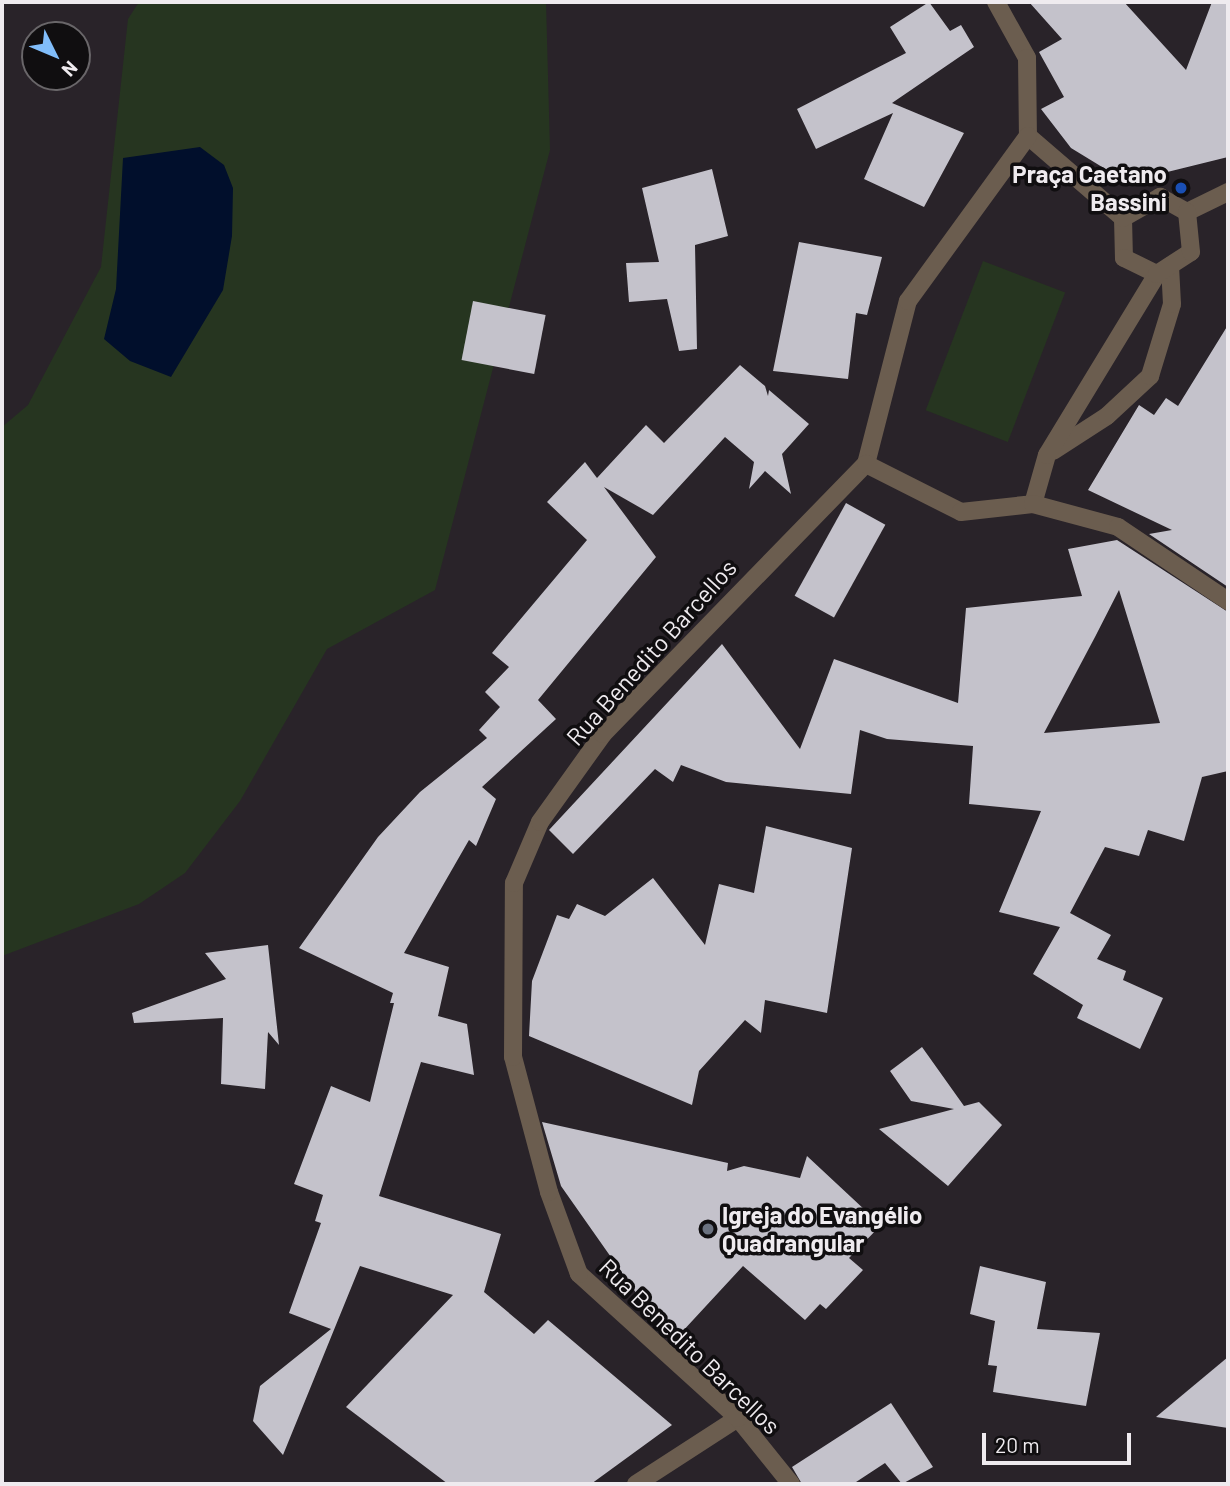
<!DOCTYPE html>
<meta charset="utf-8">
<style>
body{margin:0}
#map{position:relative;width:1230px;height:1486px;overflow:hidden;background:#292329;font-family:Barlow,sans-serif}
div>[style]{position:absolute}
.green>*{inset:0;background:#263520;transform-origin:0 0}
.water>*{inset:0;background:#010f2c}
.building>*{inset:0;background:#c4c2cb;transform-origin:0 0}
.street>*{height:18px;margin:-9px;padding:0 9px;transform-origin:9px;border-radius:9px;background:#6b5d4f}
.dots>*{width:19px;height:19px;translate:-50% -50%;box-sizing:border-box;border:4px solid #100e10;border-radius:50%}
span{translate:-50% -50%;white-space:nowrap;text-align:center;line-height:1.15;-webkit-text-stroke:7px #100e10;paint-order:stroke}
.poi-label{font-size:24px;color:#efebef;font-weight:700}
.right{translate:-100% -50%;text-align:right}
.left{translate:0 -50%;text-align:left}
.street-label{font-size:24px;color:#efebef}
.frame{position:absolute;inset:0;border:4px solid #efebef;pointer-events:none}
.north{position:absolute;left:21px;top:21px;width:70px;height:70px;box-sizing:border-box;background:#100e10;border:2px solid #696669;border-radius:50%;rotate:133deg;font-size:19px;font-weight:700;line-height:28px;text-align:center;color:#efebef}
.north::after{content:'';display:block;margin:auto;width:24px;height:32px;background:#81bdfa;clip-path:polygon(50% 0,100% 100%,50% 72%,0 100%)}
.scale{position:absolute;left:982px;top:1433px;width:149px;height:32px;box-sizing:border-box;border:4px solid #efebef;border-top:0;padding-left:9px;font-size:21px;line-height:24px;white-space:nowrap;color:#efebef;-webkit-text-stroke:5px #100e10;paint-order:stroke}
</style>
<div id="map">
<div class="green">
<div style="clip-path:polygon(139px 2px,546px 2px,550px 150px,435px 590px,327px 649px,240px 801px,185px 873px,139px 904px,2px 956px,2px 427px,28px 405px,101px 267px,128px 19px)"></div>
<div style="left:983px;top:261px;width:88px;height:160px;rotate:21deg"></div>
</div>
<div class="water">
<div style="clip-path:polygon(200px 147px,224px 165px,233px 188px,232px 236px,223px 290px,171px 377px,130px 361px,104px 339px,116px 289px,123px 158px)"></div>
</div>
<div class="building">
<div style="clip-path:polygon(929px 2px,950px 31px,961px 25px,974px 47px,892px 103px,964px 133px,924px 207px,864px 179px,893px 113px,816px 149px,797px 109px,906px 53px,890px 27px)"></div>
<div style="clip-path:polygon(1029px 2px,1124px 2px,1186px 70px,1212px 2px,1228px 2px,1228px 157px,1143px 178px,1107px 170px,1071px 148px,1041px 109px,1064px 97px,1039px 52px,1062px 39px)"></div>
<div style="clip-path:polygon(712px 169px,728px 236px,695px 245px,697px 349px,679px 351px,667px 299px,629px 302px,626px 263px,659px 262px,642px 188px)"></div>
<div style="clip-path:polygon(799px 242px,882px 257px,867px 315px,856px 313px,848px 379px,773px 371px)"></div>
<div style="left:473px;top:301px;width:74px;height:60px;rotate:11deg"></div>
<div style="clip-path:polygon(1228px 325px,1228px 587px,1149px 534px,1172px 530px,1088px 490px,1139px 405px,1154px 415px,1166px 398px,1178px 406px)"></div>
<div style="clip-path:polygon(740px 365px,765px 386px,768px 396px,769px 390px,809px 424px,782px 454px,791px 494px,765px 471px,749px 489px,754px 462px,725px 437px,653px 515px,604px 487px,656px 557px,538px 700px,556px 719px,482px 787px,496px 799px,476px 846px,469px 840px,404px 953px,449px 967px,438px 1016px,467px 1024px,474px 1075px,421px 1062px,379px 1196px,501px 1234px,484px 1292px,534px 1334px,548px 1320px,672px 1425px,591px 1484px,448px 1484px,346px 1407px,453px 1295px,360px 1266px,283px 1455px,253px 1421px,260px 1386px,331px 1329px,289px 1313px,321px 1223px,315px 1221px,323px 1195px,294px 1184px,331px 1086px,370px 1102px,394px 1003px,390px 1003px,393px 993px,299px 948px,378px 837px,420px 792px,487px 738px,479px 730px,500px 707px,485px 692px,509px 667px,492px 653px,587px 540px,547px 502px,585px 462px,597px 478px,646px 425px,664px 443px)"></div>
<div style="left:846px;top:503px;width:45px;height:106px;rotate:29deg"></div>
<div style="clip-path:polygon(evenodd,1117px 540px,1228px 612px,1228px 771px,1202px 777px,1184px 841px,1148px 830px,1139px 856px,1105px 847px,1070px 913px,1111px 935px,1097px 959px,1126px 971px,1123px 980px,1163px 998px,1140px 1049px,1077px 1018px,1083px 1005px,1033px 974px,1060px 927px,999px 912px,1041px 811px,969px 804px,973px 746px,887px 739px,860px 730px,851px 794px,726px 782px,681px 765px,673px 782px,655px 769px,573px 854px,549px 830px,722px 644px,800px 749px,834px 659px,958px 703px,966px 608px,1082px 596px,1068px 549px,1117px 540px,1119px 590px,1160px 723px,1044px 733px,1095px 637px,1119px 590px)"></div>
<div style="clip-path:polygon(766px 826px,852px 848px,827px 1013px,765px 1000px,761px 1033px,745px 1020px,699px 1071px,692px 1105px,529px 1036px,532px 981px,557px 915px,569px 919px,577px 904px,605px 916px,653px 878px,705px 945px,719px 884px,754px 893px)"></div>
<div style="clip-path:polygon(268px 945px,279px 1045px,268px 1032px,265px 1089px,221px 1084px,223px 1018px,134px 1023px,132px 1013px,226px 979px,205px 953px)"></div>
<div style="clip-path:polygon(922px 1047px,964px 1106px,979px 1102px,1002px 1125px,948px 1186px,879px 1129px,954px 1109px,911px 1101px,890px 1071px)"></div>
<div style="clip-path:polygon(542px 1122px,728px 1163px,727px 1171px,744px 1166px,800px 1178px,807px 1156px,881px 1225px,849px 1258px,863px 1270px,826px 1309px,820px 1304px,805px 1320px,743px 1266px,681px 1333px,639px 1297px,561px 1186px)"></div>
<div style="clip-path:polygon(980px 1266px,1046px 1282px,1037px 1329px,1100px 1333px,1086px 1406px,993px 1392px,997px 1366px,988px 1365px,995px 1321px,970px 1314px)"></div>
<div style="clip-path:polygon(1228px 1357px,1228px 1428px,1156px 1417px)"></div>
<div style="clip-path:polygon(891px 1403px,933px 1467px,902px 1484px,885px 1463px,853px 1484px,802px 1484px,792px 1467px)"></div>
</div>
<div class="street">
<div style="left:996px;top:2px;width:64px;rotate:61deg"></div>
<div style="left:1027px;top:58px;width:78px;rotate:89.3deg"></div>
<div style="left:1028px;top:136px;width:125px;rotate:40.8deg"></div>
<div style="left:1187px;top:212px;width:46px;rotate:-26deg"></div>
<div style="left:1123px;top:218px;width:40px;rotate:88.6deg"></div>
<div style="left:1124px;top:258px;width:37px;rotate:26deg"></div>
<div style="left:1123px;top:218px;width:43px;rotate:-29.6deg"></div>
<div style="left:1160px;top:197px;width:31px;rotate:29deg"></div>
<div style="left:1053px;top:451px;width:64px;rotate:-32.9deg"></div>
<div style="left:1107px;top:416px;width:59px;rotate:-42.9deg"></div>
<div style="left:1150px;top:376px;width:75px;rotate:-73deg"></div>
<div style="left:1172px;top:304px;width:38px;rotate:-93deg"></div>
<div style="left:866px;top:464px;width:168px;rotate:-75.6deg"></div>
<div style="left:908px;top:301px;width:204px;rotate:-54deg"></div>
<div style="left:1033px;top:504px;width:51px;rotate:-74.1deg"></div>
<div style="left:1047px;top:455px;width:212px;rotate:-58.7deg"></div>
<div style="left:1157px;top:274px;width:40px;rotate:-32.9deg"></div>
<div style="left:1191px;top:252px;width:40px;rotate:-95.7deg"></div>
<div style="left:636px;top:1484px;width:121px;rotate:-32.9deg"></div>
<div style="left:791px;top:1484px;width:85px;rotate:-128.8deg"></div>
<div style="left:738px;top:1418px;width:215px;rotate:-137.8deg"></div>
<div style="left:579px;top:1274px;width:87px;rotate:-110.1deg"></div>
<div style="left:549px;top:1192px;width:140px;rotate:-104.9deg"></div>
<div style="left:513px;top:1057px;width:174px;rotate:-89.7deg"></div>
<div style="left:514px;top:883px;width:66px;rotate:-66.9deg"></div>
<div style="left:540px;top:822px;width:108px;rotate:-54.4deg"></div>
<div style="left:603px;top:734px;width:377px;rotate:-45.8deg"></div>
<div style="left:866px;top:464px;width:106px;rotate:26.8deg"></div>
<div style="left:961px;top:512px;width:72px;rotate:-6.3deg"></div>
<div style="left:1033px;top:504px;width:88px;rotate:15.1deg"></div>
<div style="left:1118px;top:527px;width:133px;rotate:33.9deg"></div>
</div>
<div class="dots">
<div style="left:1181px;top:188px;background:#1a4fb4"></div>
<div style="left:708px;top:1229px;background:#6b7280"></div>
</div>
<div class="poi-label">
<span class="right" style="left:1167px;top:188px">Praça Caetano<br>Bassini</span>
<span class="left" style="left:722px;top:1229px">Igreja do Evangélio<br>Quadrangular</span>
</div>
<div class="street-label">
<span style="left:651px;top:652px;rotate:-48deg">Rua Benedito Barcellos</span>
<span style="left:690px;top:1346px;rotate:44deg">Rua Benedito Barcellos</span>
</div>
<div class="frame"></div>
<div class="north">N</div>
<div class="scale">20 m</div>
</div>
